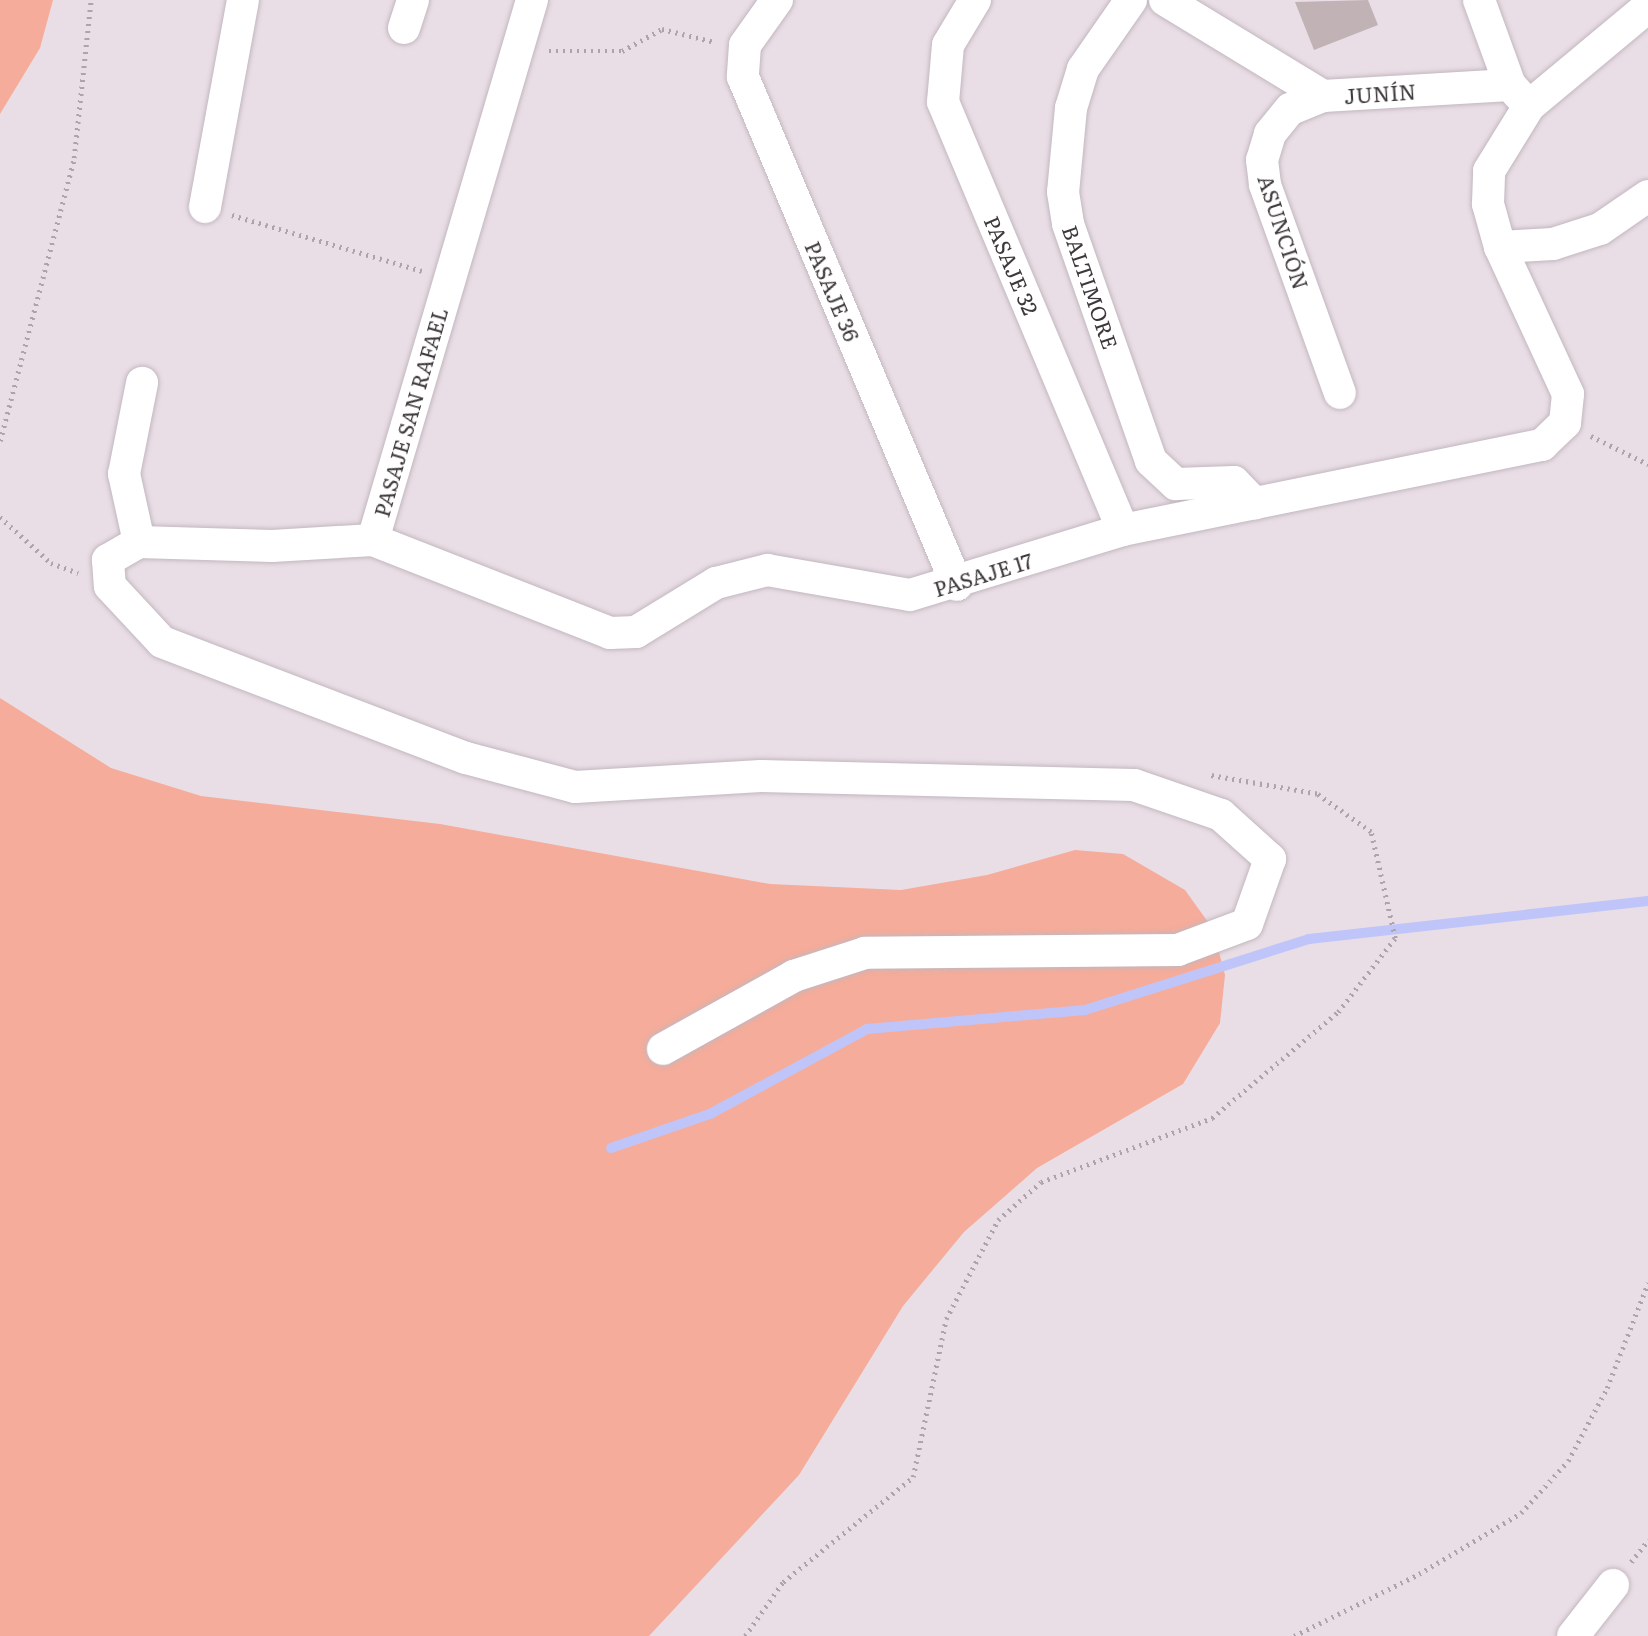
<!DOCTYPE html>
<meta charset="utf-8">
<style>
body{margin:0}
#map{position:relative;width:1648px;height:1636px;overflow:hidden;background:#eadee6;font-family:Literata,serif}
div>[style]{position:absolute}
.green>*{inset:0;background:#f5ac9a}
.stream>*{height:10px;margin:-5px;padding:0 5px;transform-origin:5px;border-radius:5px;background:#c0c5f9}
.building>*{inset:0;background:#c1b2b5}
.path>*{height:4.5px;margin-top:-2.25px;transform-origin:0;background:repeating-linear-gradient(90deg,#ada3aa 0 2px,transparent 0 7px)}
.roads{filter:drop-shadow(0 0 2px #c2b7bf) drop-shadow(0 0 2px #c2b7bf)}
.minor>*{height:32px;margin:-16px;padding:0 16px;transform-origin:16px;border-radius:16px;background:#fff}
span{translate:-50% -50%;white-space:nowrap;text-align:center;line-height:1.15;-webkit-text-stroke:5px #fff;paint-order:stroke}
.street-label{font-size:21px;color:#3d383b}
</style>
<div id="map">
<div class="green">
<div style="clip-path:polygon(0 0,53px 0,40px 48px,0 114px)"></div>
<div style="clip-path:polygon(0 698px,111px 768px,201px 796px,440px 824px,770px 884px,901px 890px,987px 875px,1075px 850px,1123px 854px,1185px 890px,1213px 929px,1225px 975px,1220px 1023px,1183px 1084px,1037px 1168px,964px 1232px,903px 1306px,799px 1475px,649px 1636px,0 1636px)"></div>
</div>
<div class="stream">
<div style="left:611px;top:1148px;width:105px;rotate:-19deg"></div>
<div style="left:710px;top:1114px;width:179px;rotate:-28.4deg"></div>
<div style="left:867px;top:1029px;width:219px;rotate:-5deg"></div>
<div style="left:1085px;top:1010px;width:235px;rotate:-17.6deg"></div>
<div style="left:1309px;top:939px;width:341px;rotate:-6.4deg"></div>
</div>
<div class="building">
<div style="clip-path:polygon(1368px 0,1378px 25px,1314px 50px,1295px 2px)"></div>
</div>
<div class="path">
<div style="left:549px;top:51px;width:73px"></div>
<div style="left:622px;top:51px;width:46px;rotate:-28.8deg"></div>
<div style="left:662px;top:29px;width:55px;rotate:13.8deg"></div>
<div style="left:232px;top:215px;width:198px;rotate:16.4deg"></div>
<div style="left:1591px;top:436px;width:64px;rotate:26.2deg"></div>
<div style="left:0;top:441px;width:293px;rotate:-75.3deg"></div>
<div style="left:74px;top:158px;width:159px;rotate:-83.9deg"></div>
<div style="left:0;top:517px;width:69px;rotate:42deg"></div>
<div style="left:51px;top:563px;width:29px;rotate:20deg"></div>
<div style="left:1631px;top:1562px;width:28px;rotate:-52deg"></div>
<div style="left:745px;top:1636px;width:66px;rotate:-54.9deg"></div>
<div style="left:783px;top:1582px;width:167px;rotate:-38.9deg"></div>
<div style="left:913px;top:1477px;width:161px;rotate:-78.2deg"></div>
<div style="left:946px;top:1319px;width:112px;rotate:-62.3deg"></div>
<div style="left:998px;top:1220px;width:57px;rotate:-41.5deg"></div>
<div style="left:1041px;top:1182px;width:183px;rotate:-20.5deg"></div>
<div style="left:1212px;top:1118px;width:165px;rotate:-40.1deg"></div>
<div style="left:1338px;top:1012px;width:93px;rotate:-52.4deg"></div>
<div style="left:1395px;top:938px;width:109px;rotate:-102.8deg"></div>
<div style="left:1371px;top:832px;width:66px;rotate:-144.9deg"></div>
<div style="left:1317px;top:794px;width:111px;rotate:-170.1deg"></div>
<div style="left:1294px;top:1636px;width:140px;rotate:-26.4deg"></div>
<div style="left:1419px;top:1574px;width:119px;rotate:-30.9deg"></div>
<div style="left:1521px;top:1513px;width:70px;rotate:-47.9deg"></div>
<div style="left:1568px;top:1461px;width:83px;rotate:-61.9deg"></div>
<div style="left:1607px;top:1388px;width:113px;rotate:-68.7deg"></div>
</div>
<div class="roads">
<div class="minor">
<div style="left:532px;top:0;width:563px;rotate:106.41deg"></div>
<div style="left:373px;top:540px;width:101px;rotate:176.6deg"></div>
<div style="left:272px;top:546px;width:133px;rotate:-178.3deg"></div>
<div style="left:139px;top:542px;width:36px;rotate:150deg"></div>
<div style="left:108px;top:560px;width:26px;rotate:86deg"></div>
<div style="left:110px;top:586px;width:76px;rotate:47.1deg"></div>
<div style="left:162px;top:642px;width:325px;rotate:20.9deg"></div>
<div style="left:466px;top:758px;width:113px;rotate:14.9deg"></div>
<div style="left:575px;top:787px;width:186px;rotate:-3.4deg"></div>
<div style="left:761px;top:776px;width:373px;rotate:1.4deg"></div>
<div style="left:1134px;top:785px;width:92px;rotate:19deg"></div>
<div style="left:1221px;top:815px;width:66px;rotate:41.9deg"></div>
<div style="left:1270px;top:859px;width:69px;rotate:109.5deg"></div>
<div style="left:1247px;top:924px;width:74px;rotate:159.4deg"></div>
<div style="left:1178px;top:950px;width:313px;rotate:179.5deg"></div>
<div style="left:865px;top:953px;width:75px;rotate:162.1deg"></div>
<div style="left:794px;top:976px;width:150px;rotate:150.9deg"></div>
<div style="left:777px;top:0;width:55px;rotate:125.4deg"></div>
<div style="left:745px;top:45px;width:32px;rotate:94deg"></div>
<div style="left:743px;top:77px;width:551px;rotate:67.16deg"></div>
<div style="left:975px;top:0;width:52px;rotate:121deg"></div>
<div style="left:948px;top:45px;width:57px;rotate:95deg"></div>
<div style="left:943px;top:102px;width:464px;rotate:67.2deg"></div>
<div style="left:1131px;top:0;width:84px;rotate:124.8deg"></div>
<div style="left:1083px;top:69px;width:41px;rotate:107.1deg"></div>
<div style="left:1071px;top:108px;width:84px;rotate:95.4deg"></div>
<div style="left:1063px;top:192px;width:32px;rotate:81deg"></div>
<div style="left:1068px;top:224px;width:251px;rotate:70.7deg"></div>
<div style="left:1151px;top:461px;width:34px;rotate:43deg"></div>
<div style="left:1176px;top:484px;width:58px;rotate:-2deg"></div>
<div style="left:1234px;top:482px;width:30px;rotate:46deg"></div>
<div style="left:1165px;top:0;width:185px;rotate:31.3deg"></div>
<div style="left:1323px;top:96px;width:187px;rotate:-3.4deg"></div>
<div style="left:1510px;top:85px;width:28px;rotate:48deg"></div>
<div style="left:1479px;top:0;width:90px;rotate:70deg"></div>
<div style="left:404px;top:28px;width:29px;rotate:-72deg"></div>
<div style="left:1323px;top:96px;width:35px;rotate:158deg"></div>
<div style="left:1290px;top:109px;width:32px;rotate:129deg"></div>
<div style="left:1270px;top:134px;width:27px;rotate:107deg"></div>
<div style="left:1262px;top:160px;width:25px;rotate:83deg"></div>
<div style="left:1265px;top:185px;width:221px;rotate:70.2deg"></div>
<div style="left:205px;top:207px;width:210px;rotate:-79.6deg"></div>
<div style="left:1500px;top:247px;width:53px;rotate:-3.2deg"></div>
<div style="left:1553px;top:244px;width:49px;rotate:-17.7deg"></div>
<div style="left:1600px;top:229px;width:58px;rotate:-34.5deg"></div>
<div style="left:373px;top:540px;width:255px;rotate:21.4deg"></div>
<div style="left:610px;top:633px;width:26px;rotate:-2deg"></div>
<div style="left:636px;top:632px;width:94px;rotate:-31.5deg"></div>
<div style="left:716px;top:583px;width:53px;rotate:-14.3deg"></div>
<div style="left:767px;top:570px;width:145px;rotate:9.9deg"></div>
<div style="left:910px;top:595px;width:223px;rotate:-17deg"></div>
<div style="left:1123px;top:530px;width:428px;rotate:-11.5deg"></div>
<div style="left:1542px;top:445px;width:32px;rotate:-44deg"></div>
<div style="left:1565px;top:423px;width:29px;rotate:-84deg"></div>
<div style="left:1568px;top:394px;width:162px;rotate:-114.8deg"></div>
<div style="left:1500px;top:247px;width:45px;rotate:-105.6deg"></div>
<div style="left:1488px;top:204px;width:33px;rotate:-88deg"></div>
<div style="left:1489px;top:171px;width:76px;rotate:-58.4deg"></div>
<div style="left:1529px;top:106px;width:155px;rotate:-39.8deg"></div>
<div style="left:139px;top:542px;width:70px;rotate:-102.4deg"></div>
<div style="left:124px;top:474px;width:93px;rotate:-78.8deg"></div>
<div style="left:1573px;top:1636px;width:65px;rotate:-51.9deg"></div>
</div>
</div>
<div class="street-label">
<span style="left:1380px;top:93px;rotate:-4deg">JUNÍN</span>
<span style="left:1284px;top:232px;rotate:72deg">ASUNCIÓN</span>
<span style="left:1012px;top:265px;rotate:67deg">PASAJE 32</span>
<span style="left:1091px;top:287px;rotate:71deg">BALTIMORE</span>
<span style="left:833px;top:291px;rotate:67deg">PASAJE 36</span>
<span style="left:410px;top:412px;rotate:-74deg">PASAJE SAN RAFAEL</span>
<span style="left:983px;top:574px;rotate:-17deg">PASAJE 17</span>
</div>
</div>
